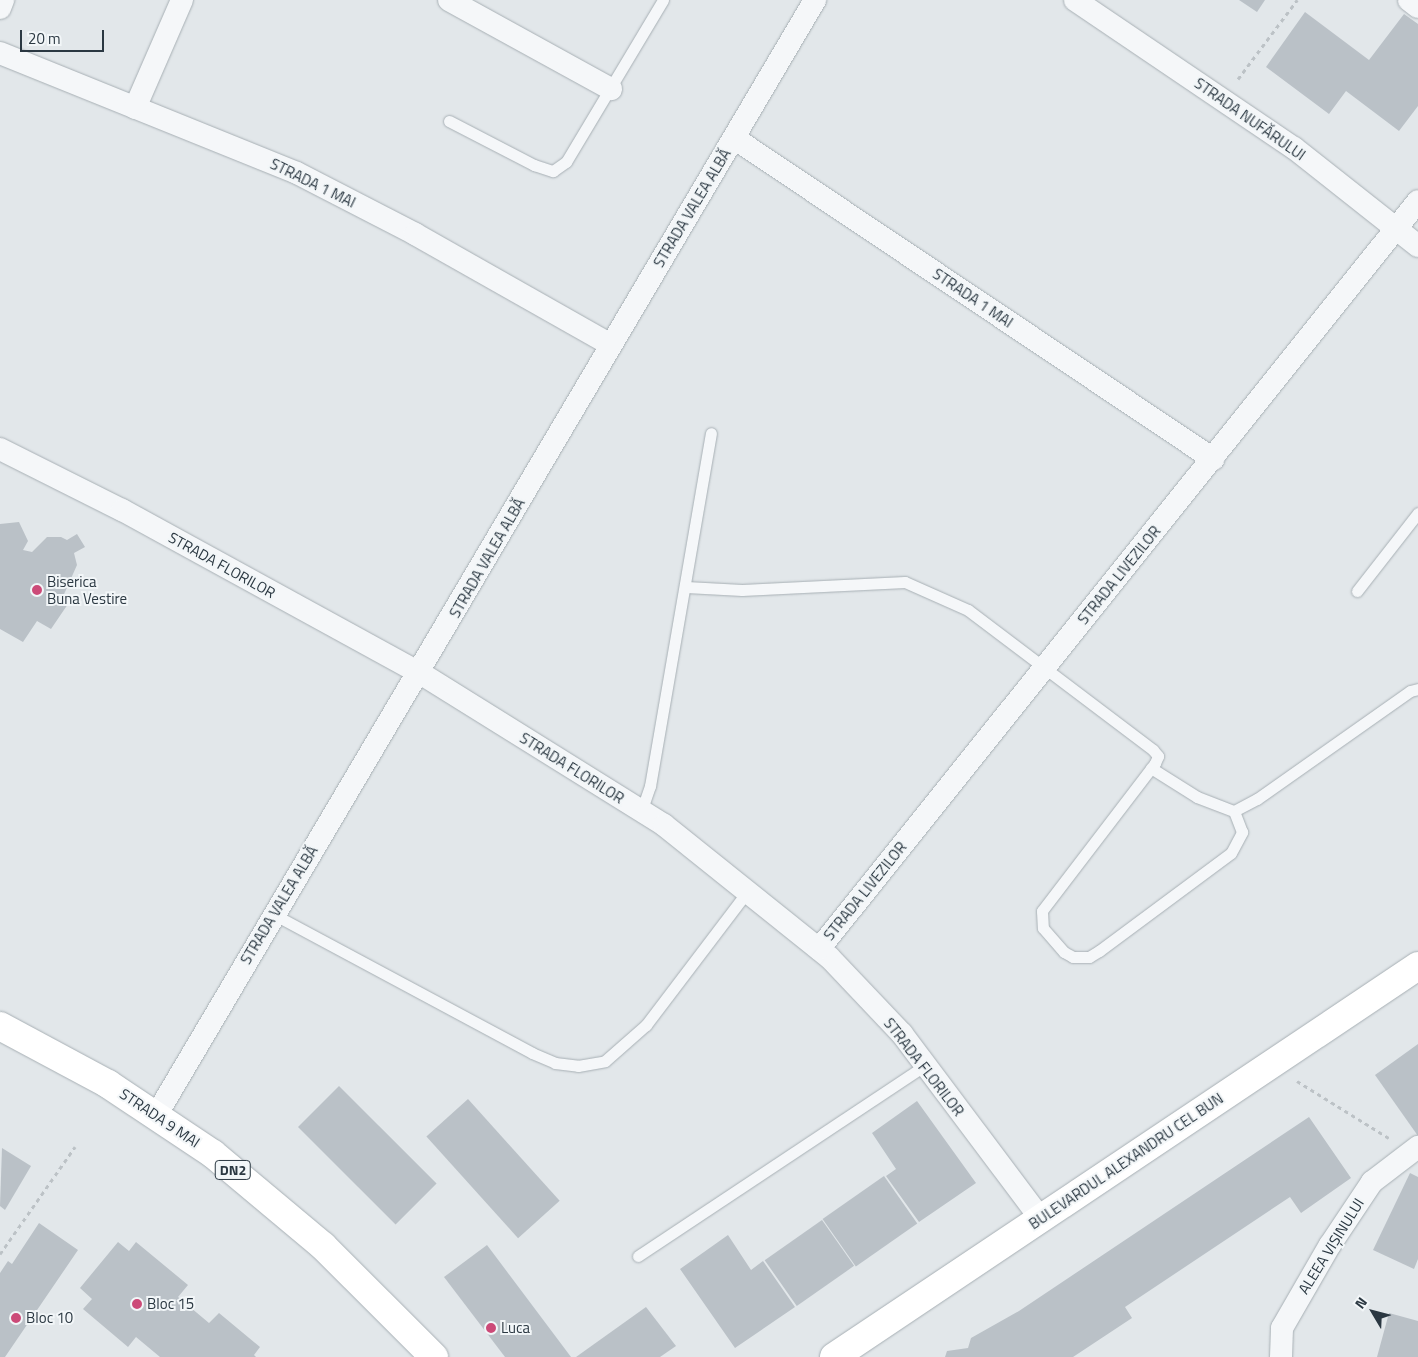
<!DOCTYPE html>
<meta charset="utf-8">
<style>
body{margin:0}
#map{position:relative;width:1418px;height:1357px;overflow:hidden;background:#e2e7ea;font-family:"Titillium Web",sans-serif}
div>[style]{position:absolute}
.building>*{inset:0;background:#bac1c7;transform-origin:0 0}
.path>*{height:3px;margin-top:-1.5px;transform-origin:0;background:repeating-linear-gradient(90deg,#bcc2c6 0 4px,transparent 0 8px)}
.roads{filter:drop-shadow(0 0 1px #a7afb4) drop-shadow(0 0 1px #a7afb4)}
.lane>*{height:11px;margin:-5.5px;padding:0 5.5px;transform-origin:5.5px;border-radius:5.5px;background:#f5f7f9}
.street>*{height:22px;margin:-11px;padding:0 11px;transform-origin:11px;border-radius:11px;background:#f5f7f9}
.secondary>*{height:28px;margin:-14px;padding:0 14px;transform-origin:14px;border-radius:14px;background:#fff}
.primary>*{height:28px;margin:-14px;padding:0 14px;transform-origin:14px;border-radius:14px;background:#fff}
.dots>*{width:14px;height:14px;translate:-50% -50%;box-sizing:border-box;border:2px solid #f2f6f8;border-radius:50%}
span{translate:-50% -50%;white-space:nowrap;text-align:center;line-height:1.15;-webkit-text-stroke:4px #f2f6f8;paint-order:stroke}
.shield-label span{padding:1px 4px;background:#f2f6f8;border:1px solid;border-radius:4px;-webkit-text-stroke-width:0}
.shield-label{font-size:14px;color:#2b3842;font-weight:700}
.street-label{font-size:15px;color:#2b3842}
.poi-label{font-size:15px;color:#2b3842}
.left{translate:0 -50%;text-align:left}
.north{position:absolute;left:1348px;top:1287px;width:50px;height:50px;-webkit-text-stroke:4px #f2f6f8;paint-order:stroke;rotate:307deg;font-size:14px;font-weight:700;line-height:20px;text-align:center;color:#2b3842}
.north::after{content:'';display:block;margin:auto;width:18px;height:22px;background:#2b3842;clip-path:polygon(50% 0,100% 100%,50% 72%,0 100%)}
.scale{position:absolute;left:20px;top:30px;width:84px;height:22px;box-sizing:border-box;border:2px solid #2b3842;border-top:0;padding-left:6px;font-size:15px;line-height:18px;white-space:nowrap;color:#2b3842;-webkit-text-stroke:4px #f2f6f8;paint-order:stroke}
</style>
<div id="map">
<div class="building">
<div style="clip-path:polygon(1239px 0,1265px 0,1257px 12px)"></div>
<div style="clip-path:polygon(1305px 12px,1369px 60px,1404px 14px,1418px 24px,1418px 106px,1399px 131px,1346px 91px,1329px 114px,1266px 67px)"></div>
<div style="clip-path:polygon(19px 522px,28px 541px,23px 550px,32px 552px,47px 537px,61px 537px,67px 540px,77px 534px,85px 547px,74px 553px,77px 565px,61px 601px,68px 604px,51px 629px,37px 621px,23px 642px,0 629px,0 524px)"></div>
<div style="clip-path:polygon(1418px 1044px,1418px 1136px,1375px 1075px)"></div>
<div style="left:339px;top:1086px;width:138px;height:58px;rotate:45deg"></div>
<div style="left:468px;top:1099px;width:137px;height:56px;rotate:48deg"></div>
<div style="clip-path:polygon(917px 1101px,976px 1183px,919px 1222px,886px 1176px,896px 1169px,872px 1133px)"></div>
<div style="clip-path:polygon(1309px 1117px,1351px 1178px,1301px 1213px,1290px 1197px,1125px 1307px,1132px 1318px,1073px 1357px,945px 1357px,947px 1351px,968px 1348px,971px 1338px,1019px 1311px)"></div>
<div style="clip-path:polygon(2px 1148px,31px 1166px,5px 1210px,0 1206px)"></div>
<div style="clip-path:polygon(1410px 1173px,1418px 1177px,1418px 1259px,1414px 1269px,1373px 1250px)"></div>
<div style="left:884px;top:1176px;width:58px;height:75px;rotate:55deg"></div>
<div style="left:822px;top:1220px;width:56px;height:70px;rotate:55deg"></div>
<div style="clip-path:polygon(39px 1223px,78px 1250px,5px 1357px,0 1357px,0 1273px,8px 1261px,12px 1264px)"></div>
<div style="clip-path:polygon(728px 1235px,751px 1270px,763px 1261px,795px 1307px,735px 1348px,680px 1269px)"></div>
<div style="clip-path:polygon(118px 1242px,129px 1251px,136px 1242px,188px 1285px,178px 1297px,209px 1323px,219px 1313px,260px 1347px,254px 1355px,256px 1357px,160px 1357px,136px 1337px,128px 1347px,83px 1309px,92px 1299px,80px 1288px)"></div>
<div style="clip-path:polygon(487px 1245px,571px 1357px,505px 1357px,444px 1277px)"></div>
<div style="clip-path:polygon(646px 1307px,676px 1346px,660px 1357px,576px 1357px)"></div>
<div style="clip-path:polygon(1389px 1313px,1418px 1321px,1418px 1357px,1377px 1357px)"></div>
</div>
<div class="path">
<div style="left:1238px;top:79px;width:99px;rotate:-53.2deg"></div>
<div style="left:1297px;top:1081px;width:108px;rotate:31.8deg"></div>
<div style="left:0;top:1254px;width:131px;rotate:-55deg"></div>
</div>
<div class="roads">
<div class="lane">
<div style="left:449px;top:121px;width:96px;rotate:27.4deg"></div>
<div style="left:534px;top:165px;width:20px;rotate:18deg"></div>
<div style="left:553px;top:171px;width:16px;rotate:-35deg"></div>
<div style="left:566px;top:162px;width:189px;rotate:-59.1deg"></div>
<div style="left:686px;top:587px;width:56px;rotate:3.1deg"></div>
<div style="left:742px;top:590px;width:163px;rotate:-2.8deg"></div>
<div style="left:905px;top:582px;width:69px;rotate:24deg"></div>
<div style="left:968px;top:610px;width:232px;rotate:37.1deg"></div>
<div style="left:1153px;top:750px;width:8px;rotate:50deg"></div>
<div style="left:1158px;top:756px;width:8px;rotate:113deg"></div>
<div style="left:1155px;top:763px;width:186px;rotate:127.4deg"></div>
<div style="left:1042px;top:911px;width:17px;rotate:87deg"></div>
<div style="left:1043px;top:928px;width:32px;rotate:49deg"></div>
<div style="left:1064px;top:952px;width:10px;rotate:29deg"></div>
<div style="left:1073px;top:957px;width:16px"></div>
<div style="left:1089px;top:957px;width:12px;rotate:-31deg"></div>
<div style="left:1099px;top:951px;width:164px;rotate:-36.6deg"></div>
<div style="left:1231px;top:853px;width:24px;rotate:-62deg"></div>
<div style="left:1242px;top:832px;width:22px;rotate:-111deg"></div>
<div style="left:1357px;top:591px;width:99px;rotate:-52deg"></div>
<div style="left:1151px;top:768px;width:54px;rotate:32.2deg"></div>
<div style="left:1197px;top:797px;width:40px;rotate:21deg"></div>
<div style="left:1234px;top:811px;width:26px;rotate:-28deg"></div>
<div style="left:1257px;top:799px;width:187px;rotate:-35.2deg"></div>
<div style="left:1410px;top:691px;width:8px;rotate:-14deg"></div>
<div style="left:641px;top:812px;width:28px;rotate:-71deg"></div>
<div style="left:650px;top:786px;width:358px;rotate:-80.2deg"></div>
<div style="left:273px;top:914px;width:294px;rotate:28.2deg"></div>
<div style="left:532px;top:1053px;width:25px;rotate:23deg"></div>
<div style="left:555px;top:1063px;width:23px;rotate:7deg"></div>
<div style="left:578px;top:1066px;width:27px;rotate:-10deg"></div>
<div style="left:605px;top:1061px;width:55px;rotate:-41.3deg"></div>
<div style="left:646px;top:1025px;width:167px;rotate:-52.8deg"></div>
<div style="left:638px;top:1256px;width:346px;rotate:-33.6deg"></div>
</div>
<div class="street">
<div style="left:449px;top:0;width:185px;rotate:28.8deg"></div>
<div style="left:1075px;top:0;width:264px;rotate:34.1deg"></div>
<div style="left:1294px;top:148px;width:158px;rotate:38.3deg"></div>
<div style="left:1409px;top:0;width:11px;rotate:38deg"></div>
<div style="left:0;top:8px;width:9px;rotate:-69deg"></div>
<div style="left:0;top:53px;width:320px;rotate:22deg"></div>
<div style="left:297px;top:173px;width:133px;rotate:27.3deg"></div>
<div style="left:415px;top:234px;width:225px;rotate:29.5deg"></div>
<div style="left:135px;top:108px;width:118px;rotate:-66.5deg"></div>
<div style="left:734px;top:138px;width:577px;rotate:33.83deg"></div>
<div style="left:0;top:449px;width:136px;rotate:26.6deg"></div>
<div style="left:122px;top:510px;width:340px;rotate:28.7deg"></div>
<div style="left:420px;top:673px;width:287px;rotate:31.9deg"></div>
<div style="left:664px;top:825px;width:211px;rotate:38.7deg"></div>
<div style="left:829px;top:957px;width:106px;rotate:46.5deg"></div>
<div style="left:902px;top:1034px;width:230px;rotate:53.1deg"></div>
<div style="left:819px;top:949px;width:958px;rotate:-51.31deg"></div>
<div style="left:157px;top:1114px;width:1294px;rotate:-59.43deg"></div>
<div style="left:1281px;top:1357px;width:29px;rotate:-88deg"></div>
<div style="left:1282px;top:1328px;width:96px;rotate:-60deg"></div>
<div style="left:1330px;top:1245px;width:76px;rotate:-56.3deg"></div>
<div style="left:1372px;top:1182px;width:58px;rotate:-37.3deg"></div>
</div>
<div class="secondary">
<div style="left:834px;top:1357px;width:703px;rotate:-33.8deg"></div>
</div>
<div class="primary">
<div style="left:0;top:1026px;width:123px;rotate:28.2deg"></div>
<div style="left:108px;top:1084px;width:126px;rotate:33.7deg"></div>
<div style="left:213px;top:1154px;width:143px;rotate:39.9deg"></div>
<div style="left:323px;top:1246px;width:157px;rotate:45deg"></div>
</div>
</div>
<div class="dots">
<div style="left:37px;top:590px;background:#cc4a78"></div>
<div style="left:137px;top:1304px;background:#cc4a78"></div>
<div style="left:16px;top:1318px;background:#cc4a78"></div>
<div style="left:491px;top:1328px;background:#cc4a78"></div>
</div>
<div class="shield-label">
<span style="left:233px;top:1170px">DN2</span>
</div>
<div class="street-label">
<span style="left:1250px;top:119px;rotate:35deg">STRADA NUFĂRULUI</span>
<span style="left:313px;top:183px;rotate:26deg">STRADA 1 MAI</span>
<span style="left:692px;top:208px;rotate:-59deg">STRADA VALEA ALBĂ</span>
<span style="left:973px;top:298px;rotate:34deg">STRADA 1 MAI</span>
<span style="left:487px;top:558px;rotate:-60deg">STRADA VALEA ALBĂ</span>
<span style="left:222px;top:565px;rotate:29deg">STRADA FLORILOR</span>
<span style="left:1119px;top:575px;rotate:-51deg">STRADA LIVEZILOR</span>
<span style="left:572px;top:768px;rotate:32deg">STRADA FLORILOR</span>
<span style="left:865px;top:891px;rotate:-51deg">STRADA LIVEZILOR</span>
<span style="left:279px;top:905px;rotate:-59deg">STRADA VALEA ALBĂ</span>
<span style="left:924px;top:1067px;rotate:52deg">STRADA FLORILOR</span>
<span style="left:160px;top:1118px;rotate:34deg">STRADA 9 MAI</span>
<span style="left:1126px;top:1161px;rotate:-34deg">BULEVARDUL ALEXANDRU CEL BUN</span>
<span style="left:1331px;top:1246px;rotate:-58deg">ALEEA VIȘINULUI</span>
</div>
<div class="poi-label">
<span class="left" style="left:47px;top:590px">Biserica<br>Buna Vestire</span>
<span class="left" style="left:147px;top:1304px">Bloc 15</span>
<span class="left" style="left:26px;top:1318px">Bloc 10</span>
<span class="left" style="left:501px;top:1328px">Luca</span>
</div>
<div class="north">N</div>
<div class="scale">20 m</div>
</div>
